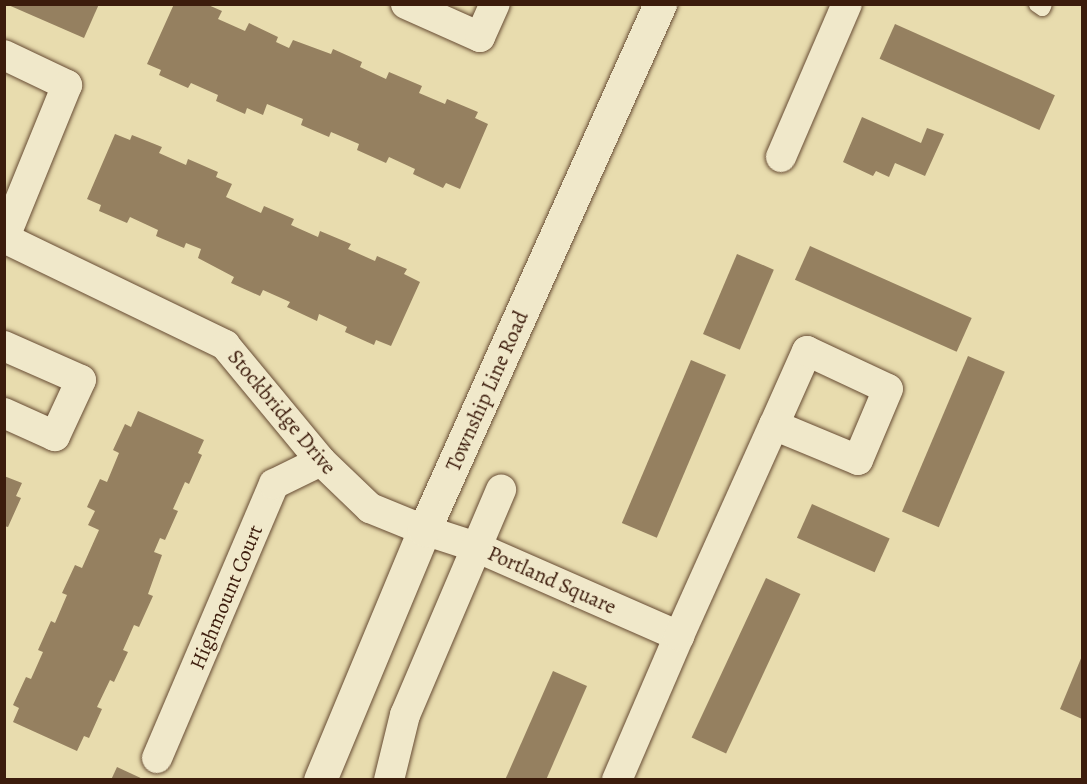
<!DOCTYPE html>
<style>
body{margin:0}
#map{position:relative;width:1087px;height:784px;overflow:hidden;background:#e8dcae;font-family:Alegreya,serif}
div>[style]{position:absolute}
.building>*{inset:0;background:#958060;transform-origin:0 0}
.roads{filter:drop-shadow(0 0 2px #674c34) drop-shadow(0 0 2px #674c34)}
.lane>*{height:15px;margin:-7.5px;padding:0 7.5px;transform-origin:7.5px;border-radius:7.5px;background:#f0e8ca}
.street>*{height:30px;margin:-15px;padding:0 15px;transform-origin:15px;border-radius:15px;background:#f0e8ca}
.secondary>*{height:33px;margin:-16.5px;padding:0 16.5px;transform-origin:16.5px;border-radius:16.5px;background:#f0e8ca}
span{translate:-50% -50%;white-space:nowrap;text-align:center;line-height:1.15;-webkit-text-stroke:6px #f0e8ca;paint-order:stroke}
.street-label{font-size:21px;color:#3c1c0c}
.frame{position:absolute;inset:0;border:6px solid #3c1c0c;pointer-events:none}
</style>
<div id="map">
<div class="building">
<div style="clip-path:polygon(6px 4px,99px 4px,84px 38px)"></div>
<div style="clip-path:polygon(174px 4px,206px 4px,222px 11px,218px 19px,245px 31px,249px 23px,278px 37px,276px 42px,289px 48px,293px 40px,331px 54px,333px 49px,362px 62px,360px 67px,386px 79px,389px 72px,422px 86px,419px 93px,445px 104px,447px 99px,478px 112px,475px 118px,488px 124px,460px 189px,446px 183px,443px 188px,413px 174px,415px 169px,389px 157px,386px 163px,357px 150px,359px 144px,331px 132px,329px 137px,301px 125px,303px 119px,267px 104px,263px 115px,247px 108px,245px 114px,216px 101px,218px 95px,191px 83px,188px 88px,159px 75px,161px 70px,147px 64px)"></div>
<div style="left:895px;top:24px;width:175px;height:38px;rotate:24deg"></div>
<div style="clip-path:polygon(862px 117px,921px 143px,927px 128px,944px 134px,925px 176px,895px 163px,889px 177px,876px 171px,873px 176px,843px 162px)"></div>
<div style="clip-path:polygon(115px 134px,130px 140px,132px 135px,162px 147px,159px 153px,186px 165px,188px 159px,218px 172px,216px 177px,232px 184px,226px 197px,261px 213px,264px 206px,294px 219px,291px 225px,318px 237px,320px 231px,351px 244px,348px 249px,375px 261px,377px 256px,407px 269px,404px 274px,420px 282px,391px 346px,376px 340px,374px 345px,345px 332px,347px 327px,319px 314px,317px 321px,287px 307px,290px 302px,263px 290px,260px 296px,231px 283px,234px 277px,198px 258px,201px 249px,186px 243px,184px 248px,156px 236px,158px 230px,130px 217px,127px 223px,99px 211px,101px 205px,87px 199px)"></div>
<div style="left:810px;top:246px;width:177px;height:37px;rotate:24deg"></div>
<div style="left:737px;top:254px;width:40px;height:87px;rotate:23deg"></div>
<div style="left:968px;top:356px;width:40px;height:169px;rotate:23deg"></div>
<div style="left:691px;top:360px;width:38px;height:177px;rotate:23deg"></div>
<div style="clip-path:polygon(138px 411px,204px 440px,198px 453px,202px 455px,189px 484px,185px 482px,173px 509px,178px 511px,165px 540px,160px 538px,154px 552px,162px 555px,148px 594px,153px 596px,139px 627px,134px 625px,123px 650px,128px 652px,114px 682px,110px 680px,97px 707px,102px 709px,89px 738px,84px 736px,77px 751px,13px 722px,19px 708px,13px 705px,26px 677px,31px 679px,43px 652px,38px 650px,51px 621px,55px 623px,67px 595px,62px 593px,75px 565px,82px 568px,99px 530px,88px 525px,95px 511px,87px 507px,100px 479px,107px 482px,119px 453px,113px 450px,125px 424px,131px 427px)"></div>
<div style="clip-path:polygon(4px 476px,22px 483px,16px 496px,21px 498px,8px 527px,4px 526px)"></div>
<div style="left:812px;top:504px;width:85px;height:37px;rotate:24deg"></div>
<div style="left:766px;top:578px;width:38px;height:176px;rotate:25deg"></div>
<div style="clip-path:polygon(1082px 656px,1082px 719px,1060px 709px)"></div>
<div style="clip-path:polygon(553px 671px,587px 686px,546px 780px,505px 780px)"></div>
<div style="clip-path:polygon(117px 767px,145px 780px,111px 780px)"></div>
</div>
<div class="roads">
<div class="lane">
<div style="left:1036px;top:4px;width:7px;rotate:34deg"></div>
<div style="left:1042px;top:8px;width:4px;rotate:-63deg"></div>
</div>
<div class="street">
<div style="left:406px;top:4px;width:81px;rotate:24deg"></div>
<div style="left:480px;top:37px;width:36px;rotate:-66deg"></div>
<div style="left:4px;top:55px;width:70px;rotate:25.5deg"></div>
<div style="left:67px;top:85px;width:166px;rotate:112.2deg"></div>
<div style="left:781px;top:157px;width:167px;rotate:-66.7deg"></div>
<div style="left:4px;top:238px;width:246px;rotate:25.8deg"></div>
<div style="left:225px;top:345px;width:151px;rotate:50.4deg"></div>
<div style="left:321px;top:461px;width:68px;rotate:43.8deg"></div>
<div style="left:370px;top:508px;width:58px;rotate:22.2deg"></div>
<div style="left:424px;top:530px;width:55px;rotate:18.1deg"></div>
<div style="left:476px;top:547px;width:222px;rotate:23.7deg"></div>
<div style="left:4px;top:346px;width:84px;rotate:23.8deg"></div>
<div style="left:81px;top:380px;width:62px;rotate:114.9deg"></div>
<div style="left:55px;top:436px;width:56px;rotate:-155.7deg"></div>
<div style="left:157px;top:758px;width:298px;rotate:-66.9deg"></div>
<div style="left:274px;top:484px;width:52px;rotate:-26.1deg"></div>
<div style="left:389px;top:780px;width:67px;rotate:-76.2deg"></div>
<div style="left:405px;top:715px;width:245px;rotate:-66.9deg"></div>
<div style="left:617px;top:780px;width:157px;rotate:-66.7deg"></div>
<div style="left:679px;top:636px;width:231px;rotate:-65.8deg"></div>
<div style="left:774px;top:425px;width:81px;rotate:-66deg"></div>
<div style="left:807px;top:351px;width:89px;rotate:25.1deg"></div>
<div style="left:888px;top:389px;width:77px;rotate:112.9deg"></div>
<div style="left:858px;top:460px;width:91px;rotate:-157.4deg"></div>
</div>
<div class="secondary">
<div style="left:320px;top:780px;width:271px;rotate:-67.4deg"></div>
<div style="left:424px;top:530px;width:577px;rotate:-65.84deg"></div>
</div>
</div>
<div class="street-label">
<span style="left:487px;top:391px;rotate:-66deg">Township Line Road</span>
<span style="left:282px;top:412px;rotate:50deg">Stockbridge Drive</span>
<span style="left:552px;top:580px;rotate:24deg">Portland Square</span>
<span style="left:226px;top:597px;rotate:-67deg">Highmount Court</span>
</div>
<div class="frame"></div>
</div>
